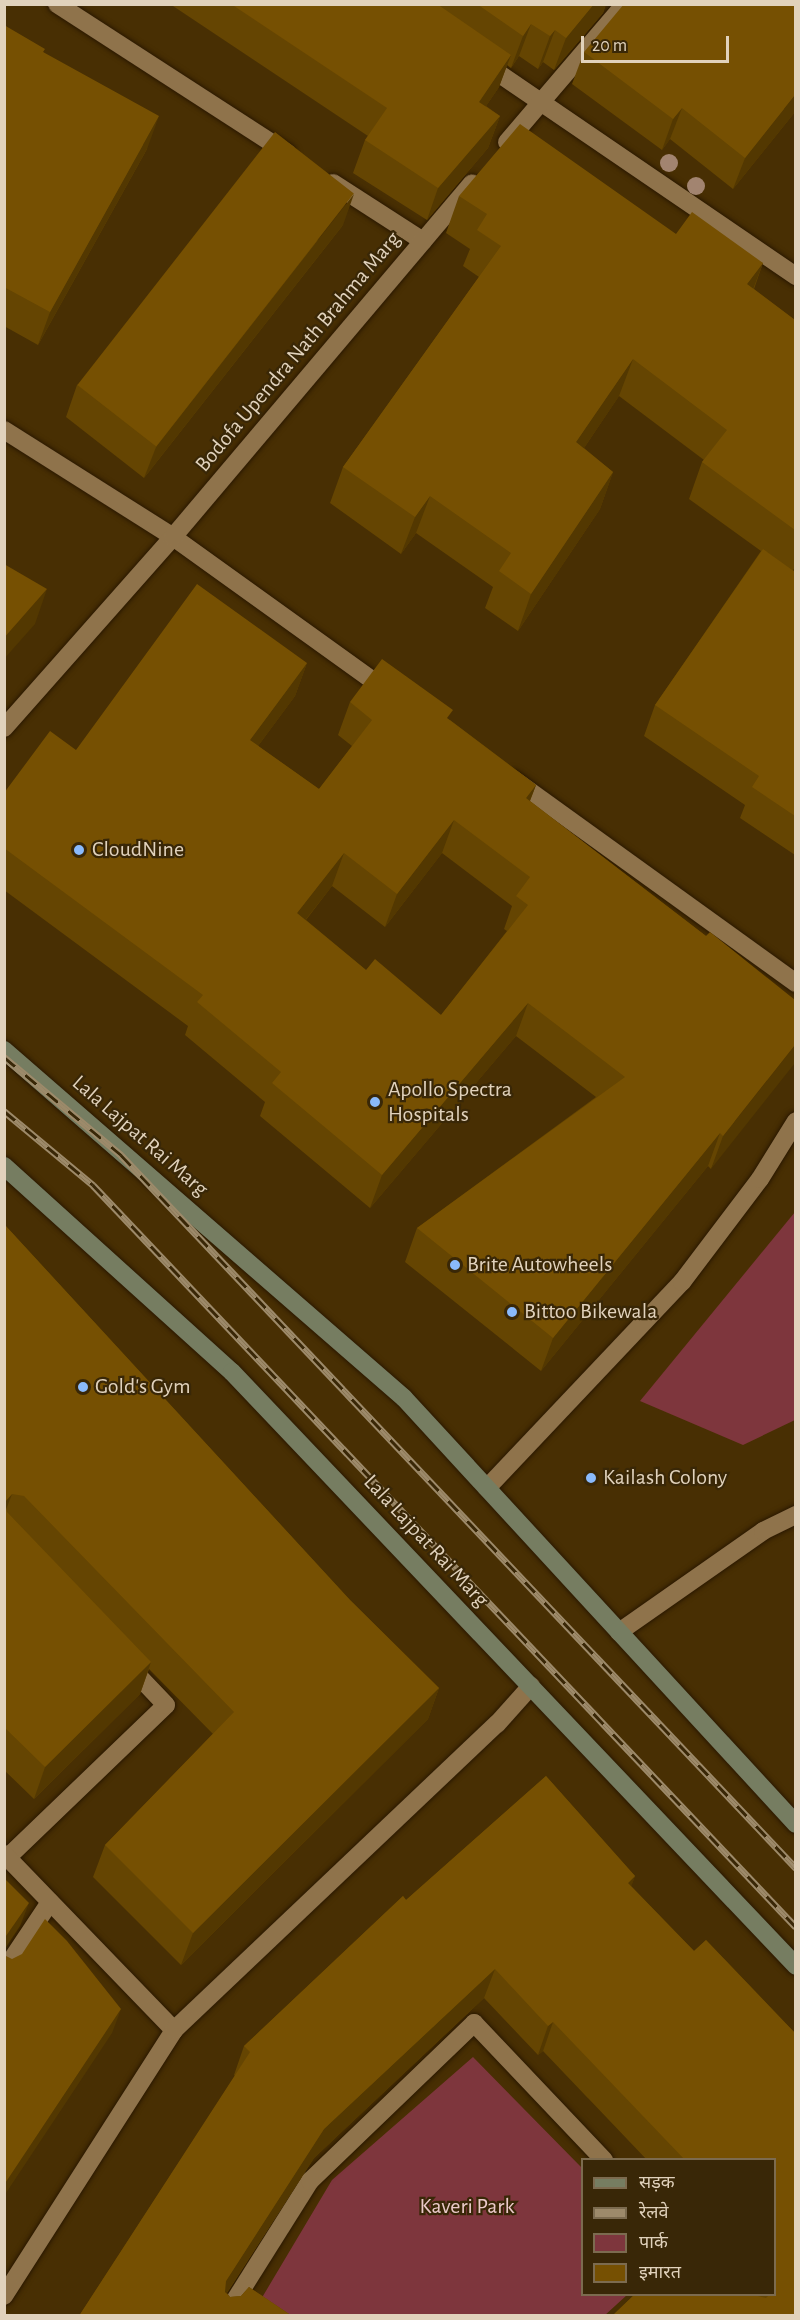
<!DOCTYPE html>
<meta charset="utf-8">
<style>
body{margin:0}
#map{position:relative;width:800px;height:2320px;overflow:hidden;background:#482f03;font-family:"Alegreya Sans","Noto Sans Devanagari",sans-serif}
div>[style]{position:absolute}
.green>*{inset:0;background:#7e363d}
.roads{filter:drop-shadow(0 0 2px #2a1800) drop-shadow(0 0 2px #2a1800)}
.service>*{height:18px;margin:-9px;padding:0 9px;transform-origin:9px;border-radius:9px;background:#8f734b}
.minor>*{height:18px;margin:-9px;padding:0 9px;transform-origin:9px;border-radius:9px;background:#8f734b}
.tertiary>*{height:18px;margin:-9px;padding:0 9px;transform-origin:9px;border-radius:9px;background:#8f734b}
.secondary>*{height:18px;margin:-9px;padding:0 9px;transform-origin:9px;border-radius:9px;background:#767d61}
.rail>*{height:7px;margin-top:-3.5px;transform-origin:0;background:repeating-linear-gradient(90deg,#392707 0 14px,#9d8a6a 0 28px);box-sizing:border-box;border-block:2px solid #9d8a6a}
.trees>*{width:18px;height:18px;margin:-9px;border-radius:50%;background:#a28470}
.wall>*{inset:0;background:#654502}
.shaded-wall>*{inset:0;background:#533801}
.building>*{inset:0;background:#765002;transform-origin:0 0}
.dots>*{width:16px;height:16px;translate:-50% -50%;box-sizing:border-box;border:3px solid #392707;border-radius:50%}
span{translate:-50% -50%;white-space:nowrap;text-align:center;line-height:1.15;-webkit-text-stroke:4.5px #392707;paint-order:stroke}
.street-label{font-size:22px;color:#e1d2bc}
.poi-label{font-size:22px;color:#e1d2bc}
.left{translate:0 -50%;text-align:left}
.park-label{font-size:22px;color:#ebcaca}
.frame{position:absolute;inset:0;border:6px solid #e1d2bc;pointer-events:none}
.legend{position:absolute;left:581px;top:2158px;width:195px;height:138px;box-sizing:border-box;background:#392707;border:2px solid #7c6b4f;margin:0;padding:8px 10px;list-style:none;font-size:18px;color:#e1d2bc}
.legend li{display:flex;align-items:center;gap:12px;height:30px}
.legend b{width:30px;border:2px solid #7c6b4f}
.scale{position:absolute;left:581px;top:36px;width:148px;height:27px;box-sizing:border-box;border:3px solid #e1d2bc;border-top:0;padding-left:8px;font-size:18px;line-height:21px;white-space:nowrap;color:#e1d2bc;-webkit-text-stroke:4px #392707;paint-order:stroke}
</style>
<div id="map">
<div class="green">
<div style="clip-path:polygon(795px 1212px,795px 1420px,743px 1445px,640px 1401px)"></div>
<div style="clip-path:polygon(473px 2057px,582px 2168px,582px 2294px,627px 2295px,604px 2316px,261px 2316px,254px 2311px,332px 2180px)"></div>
</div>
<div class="roads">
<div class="service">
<div style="left:8px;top:1857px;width:219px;rotate:-43.9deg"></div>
<div style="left:166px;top:1705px;width:55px;rotate:-133.5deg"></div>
<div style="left:4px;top:1971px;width:83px;rotate:-56.3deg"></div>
<div style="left:225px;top:2316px;width:160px;rotate:-57.8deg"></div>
<div style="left:310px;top:2181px;width:228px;rotate:-43.9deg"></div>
<div style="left:474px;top:2023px;width:189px;rotate:46.5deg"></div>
</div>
<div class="minor">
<div style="left:57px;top:4px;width:274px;rotate:32.9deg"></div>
<div style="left:482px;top:62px;width:380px;rotate:34.3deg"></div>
<div style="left:333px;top:183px;width:107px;rotate:32.8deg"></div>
<div style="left:4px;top:430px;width:200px;rotate:32.3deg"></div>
<div style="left:173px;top:537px;width:264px;rotate:35.7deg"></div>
<div style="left:513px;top:779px;width:349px;rotate:35.8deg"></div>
<div style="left:487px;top:1488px;width:284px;rotate:-46.6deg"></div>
<div style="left:682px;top:1282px;width:129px;rotate:-52.9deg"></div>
<div style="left:760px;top:1179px;width:68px;rotate:-58.2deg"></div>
<div style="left:619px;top:1632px;width:176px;rotate:-35deg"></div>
<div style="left:763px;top:1531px;width:37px;rotate:-26deg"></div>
<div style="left:4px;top:1854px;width:245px;rotate:46deg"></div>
<div style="left:4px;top:2296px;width:316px;rotate:-57.4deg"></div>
<div style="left:174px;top:2030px;width:445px;rotate:-43.5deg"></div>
<div style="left:497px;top:1724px;width:51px;rotate:-48.2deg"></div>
</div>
<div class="tertiary">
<div style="left:507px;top:142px;width:182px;rotate:-49.5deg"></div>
<div style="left:4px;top:728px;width:255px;rotate:-48.5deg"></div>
<div style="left:173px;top:537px;width:463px;rotate:-49.8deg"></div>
</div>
<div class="secondary">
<div style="left:4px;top:1050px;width:530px;rotate:41.02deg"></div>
<div style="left:404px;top:1398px;width:579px;rotate:47.38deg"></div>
<div style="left:4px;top:1166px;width:307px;rotate:42.1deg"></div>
<div style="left:232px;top:1372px;width:819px;rotate:46.48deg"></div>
</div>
</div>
<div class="rail">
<div style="left:4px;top:1057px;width:153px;rotate:39.9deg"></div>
<div style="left:121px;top:1155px;width:982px;rotate:46.57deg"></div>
<div style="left:4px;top:1111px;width:116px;rotate:39.7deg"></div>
<div style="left:93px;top:1185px;width:1022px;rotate:46.55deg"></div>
</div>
<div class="trees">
<div style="left:669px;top:163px"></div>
<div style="left:696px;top:186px"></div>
</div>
<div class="wall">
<div style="clip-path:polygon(170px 4px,606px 4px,603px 13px,554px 70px,543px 62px,538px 69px,519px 56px,511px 68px,507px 65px,499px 87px,486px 106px,500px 116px,488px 148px,427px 220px,353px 173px,365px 140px,368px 136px)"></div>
<div style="clip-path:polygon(4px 25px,44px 53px,147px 149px,38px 345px,4px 326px)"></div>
<div style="clip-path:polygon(584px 52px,795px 112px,733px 189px,670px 139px,662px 150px,572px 84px)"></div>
<div style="clip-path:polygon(459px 196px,676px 234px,763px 263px,754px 289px,795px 320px,795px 568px,793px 570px,795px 572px,795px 855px,740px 818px,745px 805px,644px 736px,655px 705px,761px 551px,689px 499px,702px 462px,704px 460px,619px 396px,584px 448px,613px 472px,600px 509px,518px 631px,485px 608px,493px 587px,416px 533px,401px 554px,330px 503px,343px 467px,479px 277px,463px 266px,470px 249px,446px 233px)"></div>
<div style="clip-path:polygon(343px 225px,144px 478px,66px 417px,77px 385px)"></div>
<div style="clip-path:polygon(evenodd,307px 663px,295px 696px,258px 746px,319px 789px,352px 746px,338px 735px,350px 702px,450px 720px,536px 785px,530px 801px,706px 936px,795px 1000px,711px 1169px,708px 1166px,541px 1371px,405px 1262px,417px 1228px,596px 1097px,516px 1036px,370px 1208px,260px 1116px,265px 1102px,185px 1035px,188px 1026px,4px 890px,4px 793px,76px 750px,307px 663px,442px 853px,512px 906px,504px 929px,507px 931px,441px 1015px,366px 970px,306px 920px,332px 886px,385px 927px,442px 853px)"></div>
<div style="clip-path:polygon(4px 1224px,350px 1600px,439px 1688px,428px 1719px,181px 1965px,93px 1877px,105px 1845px,213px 1734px,149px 1669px,140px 1694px,34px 1799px,4px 1770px)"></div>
<div style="clip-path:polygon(546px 1776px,635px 1876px,631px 1886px,694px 1951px,706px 1940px,795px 2033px,795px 2316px,612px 2316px,634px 2295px,774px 2295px,774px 2160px,647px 2160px,543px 2051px,538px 2055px,484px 1998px,314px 2158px,227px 2293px,230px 2297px,241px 2296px,249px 2287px,292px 2316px,79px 2316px,235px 2076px,234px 2075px,244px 2046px,403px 1896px,406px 1900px)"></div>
</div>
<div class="shaded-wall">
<div style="clip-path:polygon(594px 4px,606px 4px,603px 13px,554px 70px,566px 38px)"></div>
<div style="clip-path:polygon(531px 24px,519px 56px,511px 68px,523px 36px)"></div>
<div style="clip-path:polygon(555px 30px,543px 62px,538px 69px,550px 36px)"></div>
<div style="clip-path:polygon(511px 55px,499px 87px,467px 134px,479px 102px)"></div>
<div style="clip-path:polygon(795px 95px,795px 112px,733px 189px,745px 158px)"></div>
<div style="clip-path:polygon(682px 108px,670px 139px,662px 150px,673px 119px)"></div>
<div style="clip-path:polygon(159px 116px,147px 149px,38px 345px,50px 312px)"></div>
<div style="clip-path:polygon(500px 116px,488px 148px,427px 220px,438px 188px)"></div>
<div style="clip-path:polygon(354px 194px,343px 225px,144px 478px,156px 447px)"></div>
<div style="clip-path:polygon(763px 263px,749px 300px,747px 284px)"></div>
<div style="clip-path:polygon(633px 359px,619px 396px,563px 479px,576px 442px)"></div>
<div style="clip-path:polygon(613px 472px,600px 509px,518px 631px,531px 594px)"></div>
<div style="clip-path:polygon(430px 496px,416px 533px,401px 554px,415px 517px)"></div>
<div style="clip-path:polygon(47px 589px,35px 624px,4px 659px,4px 638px)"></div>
<div style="clip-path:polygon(307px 663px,295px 696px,238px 773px,250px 740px)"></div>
<div style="clip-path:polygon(536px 785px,523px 818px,526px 798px)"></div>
<div style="clip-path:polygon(454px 820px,442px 853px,385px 927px,397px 894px)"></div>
<div style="clip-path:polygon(344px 853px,332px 886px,285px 946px,297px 913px)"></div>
<div style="clip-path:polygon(528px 1003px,516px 1036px,370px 1208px,382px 1175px)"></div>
<div style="clip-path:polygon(795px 1045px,795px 1063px,711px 1169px,723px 1136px)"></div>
<div style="clip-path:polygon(720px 1133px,708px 1166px,541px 1371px,553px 1338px)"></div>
<div style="clip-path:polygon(12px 1494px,4px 1515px,4px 1502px)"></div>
<div style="clip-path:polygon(151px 1662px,140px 1694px,34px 1799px,45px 1767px)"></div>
<div style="clip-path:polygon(439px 1688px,428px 1719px,181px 1965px,193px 1933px)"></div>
<div style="clip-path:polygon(635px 1876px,625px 1905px,628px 1883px)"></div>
<div style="clip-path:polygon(29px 1903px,20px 1926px,4px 1950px,4px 1939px)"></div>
<div style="clip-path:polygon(495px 1969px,484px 1998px,314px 2158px,215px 2311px,226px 2281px,324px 2129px)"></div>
<div style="clip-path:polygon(121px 2009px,112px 2033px,4px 2196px,4px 2185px)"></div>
<div style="clip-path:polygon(553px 2022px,543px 2051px,538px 2055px,548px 2026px)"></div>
</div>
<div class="building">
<div style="clip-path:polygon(231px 4px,437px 4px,511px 55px,479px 102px,500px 116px,438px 188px,365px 140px,387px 108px)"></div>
<div style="clip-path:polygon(477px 4px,594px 4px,566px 38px,555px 30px,550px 36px,531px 24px,523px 36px)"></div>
<div style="clip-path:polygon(624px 4px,795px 4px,795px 95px,745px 158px,682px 108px,673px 119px,584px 52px)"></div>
<div style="clip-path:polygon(4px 25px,45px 49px,43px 52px,159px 116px,50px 312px,4px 287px)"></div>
<div style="clip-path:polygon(520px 124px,676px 234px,692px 212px,763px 263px,747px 284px,795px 320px,795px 530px,702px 462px,727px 430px,633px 359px,576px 442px,613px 472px,531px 594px,499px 571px,511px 553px,430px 496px,415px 517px,343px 467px,501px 246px,477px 230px,487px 214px,459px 196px)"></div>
<div style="left:275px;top:132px;width:100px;height:321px;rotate:38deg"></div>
<div style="clip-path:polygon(763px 549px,795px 572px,795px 816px,752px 787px,759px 776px,655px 705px)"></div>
<div style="clip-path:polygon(4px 564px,47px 589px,4px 638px)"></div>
<div style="clip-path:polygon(evenodd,197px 584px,307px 663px,250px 740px,319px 789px,372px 720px,350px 702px,382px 659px,453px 710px,447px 718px,536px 785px,526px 798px,706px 936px,710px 932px,795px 1000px,795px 1045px,723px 1136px,720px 1133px,553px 1338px,417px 1228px,625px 1077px,528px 1003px,382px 1175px,272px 1083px,281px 1072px,197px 1002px,203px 995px,4px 848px,4px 793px,50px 731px,76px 750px,197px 584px,454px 820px,530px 877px,516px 896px,528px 905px,441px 1015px,375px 959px,366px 970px,297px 913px,344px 853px,397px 894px,454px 820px)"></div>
<div style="clip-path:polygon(4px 1224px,350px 1600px,439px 1688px,193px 1933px,105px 1845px,234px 1712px,24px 1496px,12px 1494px,5px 1502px,7px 1512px,151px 1662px,45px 1767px,4px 1727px)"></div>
<div style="clip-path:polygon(546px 1776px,635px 1876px,628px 1883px,694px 1951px,706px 1940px,795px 2033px,795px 2316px,612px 2316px,634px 2295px,754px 2295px,766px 2298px,769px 2295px,774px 2295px,774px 2160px,685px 2160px,553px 2022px,548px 2026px,495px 1969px,324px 2129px,226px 2281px,225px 2292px,230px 2297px,241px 2296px,249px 2287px,292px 2316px,79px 2316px,250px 2052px,244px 2046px,403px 1896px,406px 1900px)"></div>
<div style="clip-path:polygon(4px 1878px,29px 1903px,4px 1939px)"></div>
<div style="clip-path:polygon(45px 1919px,67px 1941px,121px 2009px,4px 2185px,4px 1954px,6px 1956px,12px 1959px,22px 1954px)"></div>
</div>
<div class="dots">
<div style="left:79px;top:850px;background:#8abafc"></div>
<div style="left:375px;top:1102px;background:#8abafc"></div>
<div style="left:455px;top:1265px;background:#8abafc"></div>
<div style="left:512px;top:1312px;background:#8abafc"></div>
<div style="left:83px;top:1387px;background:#8abafc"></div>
<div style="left:591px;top:1478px;background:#8abafc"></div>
</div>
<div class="street-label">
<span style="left:298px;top:352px;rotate:-50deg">Bodofa Upendra Nath Brahma Marg</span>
<span style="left:140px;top:1136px;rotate:41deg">Lala Lajpat Rai Marg</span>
<span style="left:426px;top:1541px;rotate:47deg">Lala Lajpat Rai Marg</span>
</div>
<div class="poi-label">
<span class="left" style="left:92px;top:850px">CloudNine</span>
<span class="left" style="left:388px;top:1102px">Apollo Spectra<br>Hospitals</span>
<span class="left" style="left:467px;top:1265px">Brite Autowheels</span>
<span class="left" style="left:524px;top:1312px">Bittoo Bikewala</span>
<span class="left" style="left:95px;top:1387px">Gold's Gym</span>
<span class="left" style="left:603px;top:1478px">Kailash Colony</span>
</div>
<div class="park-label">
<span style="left:467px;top:2207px">Kaveri Park</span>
</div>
<div class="frame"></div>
<ul class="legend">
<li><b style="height:8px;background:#767d61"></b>सड़क</li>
<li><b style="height:8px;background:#9d8a6a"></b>रेलवे</li>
<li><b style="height:16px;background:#7e363d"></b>पार्क</li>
<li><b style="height:16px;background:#765002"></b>इमारत</li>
</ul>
<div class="scale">20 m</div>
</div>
